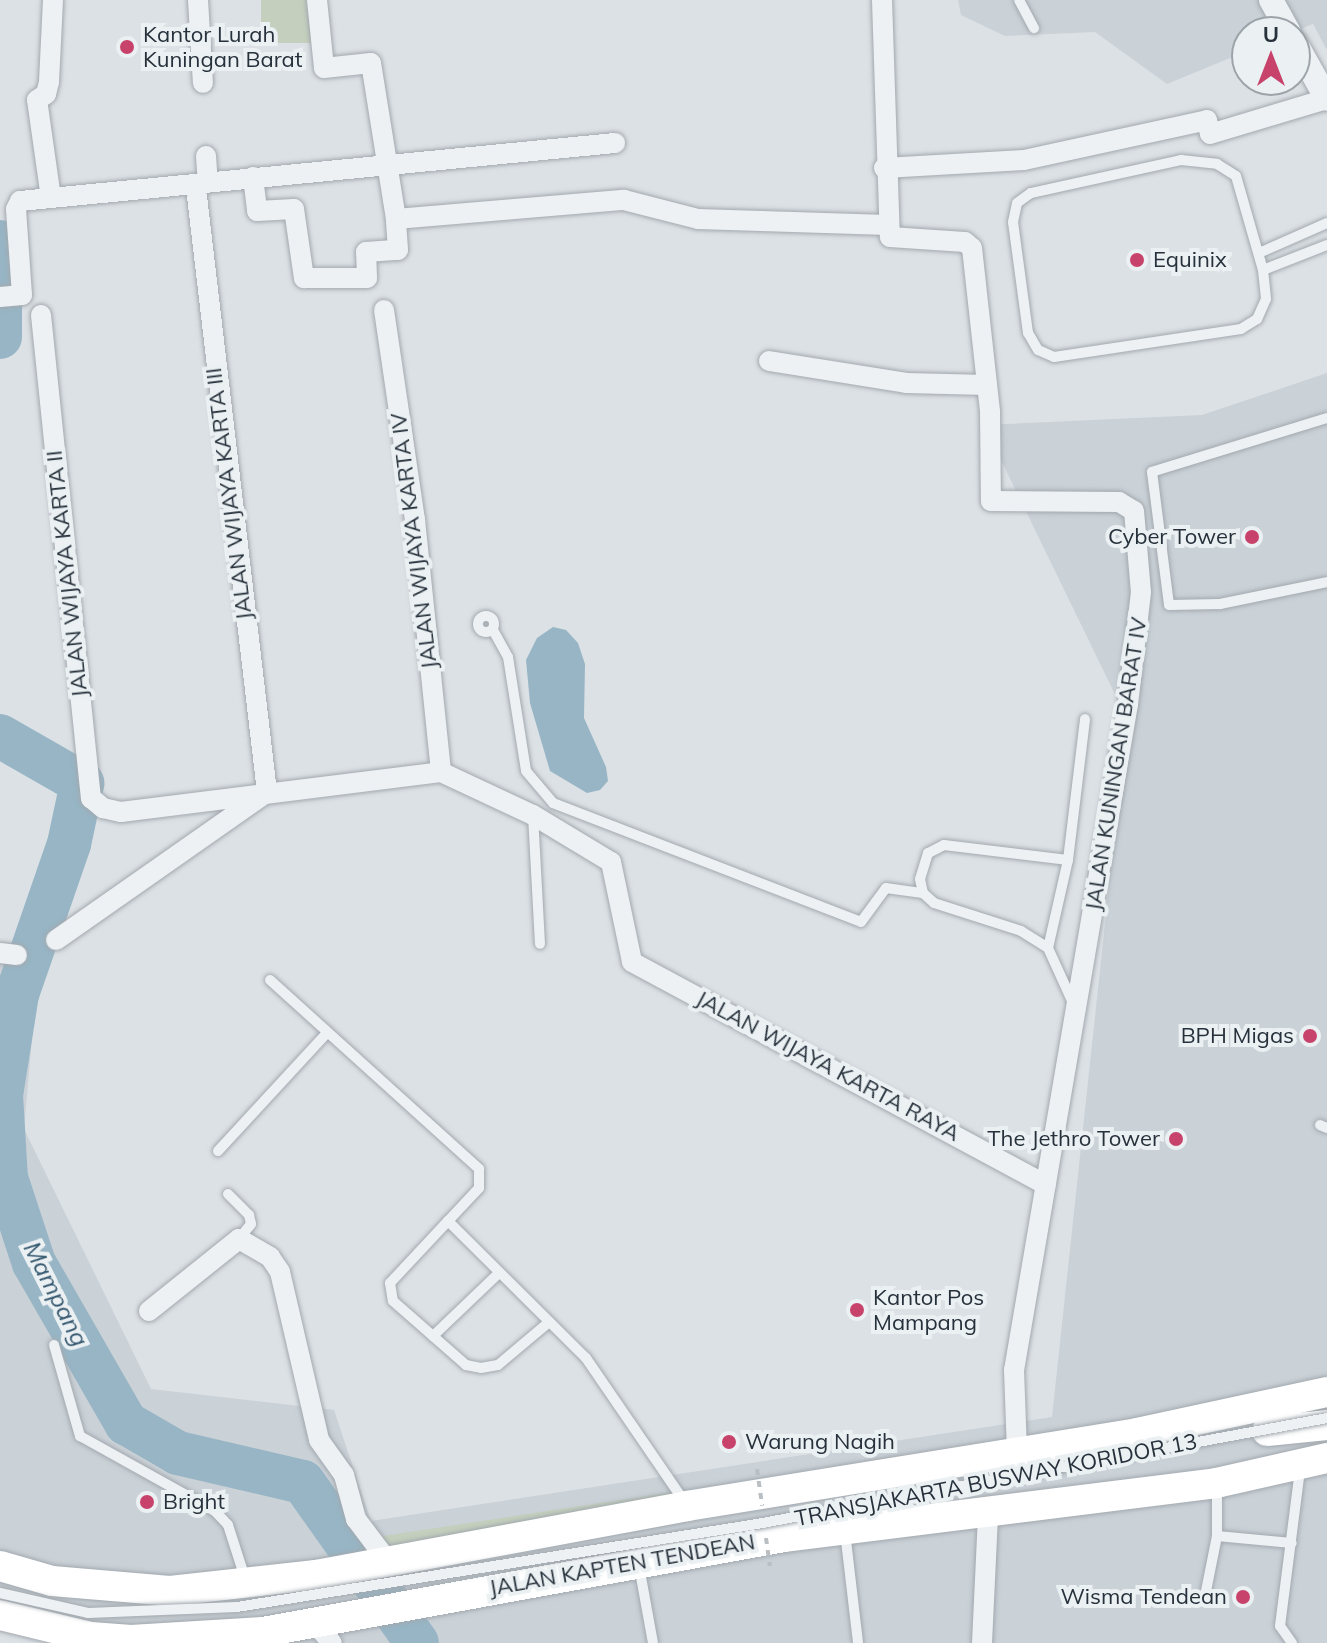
<!DOCTYPE html>
<style>
body{margin:0}
#map{position:relative;width:1327px;height:1643px;overflow:hidden;background:#dce1e5;font-family:Mulish,sans-serif}
div>[style]{position:absolute}
.built>*{inset:0;background:#cad1d7}
.green>*{inset:0;background:#c4cfbd;transform-origin:0 0}
.water>*{inset:0;background:#97b5c5}
.river>*{height:44px;margin:-22px;padding:0 22px;transform-origin:22px;border-radius:22px;background:#97b5c5}
.roads{filter:drop-shadow(0 0 2px #a2a9af) drop-shadow(0 0 2px #a2a9af)}
.service>*{height:10px;margin:-5px;padding:0 5px;transform-origin:5px;border-radius:5px;background:#eef1f4}
.service>.ring{margin:-5px;padding:0;box-sizing:content-box;background:none;border:10px solid #eef1f4;border-radius:50%}
.minor>*{height:20px;margin:-10px;padding:0 10px;transform-origin:10px;border-radius:10px;background:#eef1f4}
.tertiary>*{height:24px;margin:-12px;padding:0 12px;transform-origin:12px;border-radius:12px;background:#eef1f4}
.primary>*{height:30px;margin:-15px;padding:0 15px;transform-origin:15px;border-radius:15px;background:#fff}
.path-bridge>*{height:4px;margin-top:-2px;transform-origin:0;background:repeating-linear-gradient(90deg,#babfc4 0 6px,transparent 0 12px)}
.bridges{filter:drop-shadow(0 0 2px #a2a9af) drop-shadow(0 0 2px #a2a9af)}
.service-bridge>*{height:10px;margin:-5px;padding:0 5px;transform-origin:5px;border-radius:5px;background:#eef1f4}
.dots>*{width:22px;height:22px;translate:-50% -50%;box-sizing:border-box;border:4px solid #ebf0f3;border-radius:50%}
span{translate:-50% -50%;white-space:nowrap;text-align:center;line-height:1.15;-webkit-text-stroke:8px #ebf0f3;paint-order:stroke}
.poi-label{font-size:22px;color:#26313b}
.left{translate:0 -50%;text-align:left}
.right{translate:-100% -50%;text-align:right}
.street-label{font-size:22px;color:#26313b}
.water-label{font-size:24px;color:#32566d;font-style:italic}
.north{position:absolute;left:1231px;top:16px;width:80px;height:80px;box-sizing:border-box;background:#ebf0f3;border:2px solid #9ca4a9;border-radius:50%;rotate:0deg;font-size:22px;font-weight:700;line-height:32px;text-align:center;color:#26313b}
.north::after{content:'';display:block;margin:auto;width:28px;height:36px;background:#c8436c;clip-path:polygon(50% 0,100% 100%,50% 72%,0 100%)}
</style>
<div id="map">
<div class="built">
<div style="clip-path:polygon(958px 0,1327px 0,1327px 50px,1313px 24px,1293px 32px,1247px 32px,1247px 51px,1167px 84px,1095px 32px,1005px 36px,961px 15px)"></div>
<div style="clip-path:polygon(1327px 373px,1327px 1643px,63px 1643px,0 1620px,0 942px,40px 948px,24px 1129px,151px 1389px,334px 1410px,371px 1521px,1052px 1417px,1127px 719px,984px 425px,1202px 415px)"></div>
</div>
<div class="green">
<div style="left:261px;top:0;width:53px;height:43px"></div>
<div style="clip-path:polygon(679px 1491px,687px 1506px,387px 1560px,370px 1538px)"></div>
</div>
<div class="water">
<div style="clip-path:polygon(553px 627px,566px 630px,578px 643px,585px 664px,584px 718px,606px 767px,608px 781px,600px 790px,587px 793px,550px 771px,530px 703px,526px 660px,537px 638px)"></div>
</div>
<div class="river">
<div style="left:0;top:242px;width:95px;rotate:90deg"></div>
<div style="left:0;top:736px;width:95px;rotate:29.8deg"></div>
<div style="left:82px;top:783px;width:62px;rotate:102deg"></div>
<div style="left:69px;top:844px;width:159px;rotate:109.1deg"></div>
<div style="left:17px;top:994px;width:102px;rotate:99deg"></div>
<div style="left:1px;top:1095px;width:83px;rotate:86.6deg"></div>
<div style="left:6px;top:1178px;width:89px;rotate:71.8deg"></div>
<div style="left:34px;top:1263px;width:185px;rotate:60.1deg"></div>
<div style="left:126px;top:1423px;width:60px;rotate:30deg"></div>
<div style="left:178px;top:1453px;width:128px;rotate:13.1deg"></div>
<div style="left:303px;top:1482px;width:197px;rotate:54.7deg"></div>
</div>
<div class="roads">
<div class="service">
<div style="left:1019px;top:0;width:32px;rotate:62deg"></div>
<div style="left:1181px;top:160px;width:36px;rotate:6deg"></div>
<div style="left:1217px;top:164px;width:22px;rotate:32deg"></div>
<div style="left:1236px;top:176px;width:98px;rotate:74deg"></div>
<div style="left:1263px;top:270px;width:29px;rotate:84deg"></div>
<div style="left:1266px;top:299px;width:22px;rotate:114deg"></div>
<div style="left:1257px;top:319px;width:19px;rotate:148deg"></div>
<div style="left:1241px;top:329px;width:189px;rotate:171.5deg"></div>
<div style="left:1054px;top:357px;width:17px;rotate:-156deg"></div>
<div style="left:1038px;top:350px;width:20px;rotate:-120deg"></div>
<div style="left:1028px;top:333px;width:112px;rotate:-97.7deg"></div>
<div style="left:1013px;top:222px;width:19px;rotate:-78deg"></div>
<div style="left:1017px;top:203px;width:17px;rotate:-36deg"></div>
<div style="left:1031px;top:193px;width:154px;rotate:-12.4deg"></div>
<div style="left:1259px;top:253px;width:74px;rotate:-23.8deg"></div>
<div style="left:1263px;top:270px;width:69px;rotate:-21.3deg"></div>
<div style="left:1327px;top:418px;width:183px;rotate:162.9deg"></div>
<div style="left:1152px;top:472px;width:134px;rotate:82.7deg"></div>
<div style="left:1169px;top:605px;width:51px;rotate:-1.1deg"></div>
<div style="left:1220px;top:604px;width:109px;rotate:-11.6deg"></div>
<div class="ring" style="left:478px;top:616px;width:6px;height:6px"></div>
<div style="left:493px;top:630px;width:31px;rotate:61deg"></div>
<div style="left:508px;top:657px;width:115px;rotate:81deg"></div>
<div style="left:526px;top:771px;width:42px;rotate:49.8deg"></div>
<div style="left:553px;top:803px;width:330px;rotate:21.1deg"></div>
<div style="left:861px;top:922px;width:42px;rotate:-53.7deg"></div>
<div style="left:886px;top:888px;width:37px;rotate:8deg"></div>
<div style="left:533px;top:815px;width:129px;rotate:86.9deg"></div>
<div style="left:1068px;top:860px;width:125px;rotate:-173.1deg"></div>
<div style="left:944px;top:845px;width:18px;rotate:153deg"></div>
<div style="left:928px;top:853px;width:27px;rotate:107deg"></div>
<div style="left:920px;top:879px;width:14px;rotate:78deg"></div>
<div style="left:923px;top:893px;width:15px;rotate:42deg"></div>
<div style="left:934px;top:903px;width:91px;rotate:17.8deg"></div>
<div style="left:1021px;top:931px;width:32px;rotate:32deg"></div>
<div style="left:1048px;top:948px;width:63px;rotate:65.5deg"></div>
<div style="left:1048px;top:948px;width:90px;rotate:-77.2deg"></div>
<div style="left:1068px;top:860px;width:142px;rotate:-83.1deg"></div>
<div style="left:270px;top:980px;width:282px;rotate:42.1deg"></div>
<div style="left:479px;top:1169px;width:19px;rotate:90deg"></div>
<div style="left:479px;top:1188px;width:45px;rotate:133.2deg"></div>
<div style="left:448px;top:1221px;width:194px;rotate:44.8deg"></div>
<div style="left:586px;top:1358px;width:177px;rotate:55.6deg"></div>
<div style="left:1320px;top:1125px;width:8px;rotate:23deg"></div>
<div style="left:218px;top:1151px;width:158px;rotate:-47.3deg"></div>
<div style="left:228px;top:1194px;width:30px;rotate:45deg"></div>
<div style="left:249px;top:1215px;width:9px;rotate:77deg"></div>
<div style="left:251px;top:1224px;width:19px;rotate:129deg"></div>
<div style="left:448px;top:1221px;width:85px;rotate:133.1deg"></div>
<div style="left:390px;top:1283px;width:18px;rotate:81deg"></div>
<div style="left:393px;top:1301px;width:97px;rotate:41.2deg"></div>
<div style="left:466px;top:1365px;width:15px;rotate:11deg"></div>
<div style="left:481px;top:1368px;width:17px;rotate:-10deg"></div>
<div style="left:498px;top:1365px;width:67px;rotate:-40.1deg"></div>
<div style="left:433px;top:1336px;width:91px;rotate:-43.7deg"></div>
<div style="left:54px;top:1345px;width:95px;rotate:74.1deg"></div>
<div style="left:80px;top:1436px;width:154px;rotate:29.1deg"></div>
<div style="left:215px;top:1511px;width:19px;rotate:47deg"></div>
<div style="left:228px;top:1525px;width:59px;rotate:72.2deg"></div>
<div style="left:845px;top:1532px;width:112px;rotate:83.3deg"></div>
<div style="left:1217px;top:1536px;width:75px;rotate:5.3deg"></div>
<div style="left:639px;top:1566px;width:78px;rotate:79.7deg"></div>
<div style="left:1205px;top:1596px;width:61px;rotate:-78.7deg"></div>
<div style="left:1217px;top:1536px;width:51px;rotate:-90deg"></div>
<div style="left:1292px;top:1643px;width:21px;rotate:-125deg"></div>
<div style="left:1280px;top:1626px;width:149px;rotate:-82.7deg"></div>
</div>
<div class="minor">
<div style="left:198px;top:0;width:83px;rotate:86.6deg"></div>
<div style="left:317px;top:0;width:68px;rotate:84.1deg"></div>
<div style="left:324px;top:68px;width:47px;rotate:-6.1deg"></div>
<div style="left:371px;top:63px;width:158px;rotate:80.9deg"></div>
<div style="left:396px;top:219px;width:229px;rotate:-4.8deg"></div>
<div style="left:624px;top:200px;width:76px;rotate:14.4deg"></div>
<div style="left:698px;top:219px;width:190px;rotate:1.8deg"></div>
<div style="left:882px;top:0;width:237px;rotate:88.1deg"></div>
<div style="left:890px;top:237px;width:75px;rotate:3.8deg"></div>
<div style="left:965px;top:242px;width:9px;rotate:41deg"></div>
<div style="left:972px;top:248px;width:165px;rotate:83.7deg"></div>
<div style="left:990px;top:412px;width:89px;rotate:89.4deg"></div>
<div style="left:991px;top:501px;width:128px;rotate:0.4deg"></div>
<div style="left:1119px;top:502px;width:17px;rotate:31deg"></div>
<div style="left:1134px;top:511px;width:81px;rotate:85.1deg"></div>
<div style="left:1141px;top:592px;width:113px;rotate:96.6deg"></div>
<div style="left:1128px;top:704px;width:676px;rotate:99.71deg"></div>
<div style="left:1014px;top:1370px;width:81px;rotate:87.9deg"></div>
<div style="left:206px;top:156px;width:26px;rotate:86deg"></div>
<div style="left:884px;top:168px;width:140px;rotate:-3.3deg"></div>
<div style="left:1024px;top:160px;width:187px;rotate:-12.3deg"></div>
<div style="left:1207px;top:120px;width:14px;rotate:78deg"></div>
<div style="left:1210px;top:134px;width:122px;rotate:-16.7deg"></div>
<div style="left:253px;top:177px;width:34px;rotate:83deg"></div>
<div style="left:257px;top:211px;width:37px;rotate:-3deg"></div>
<div style="left:294px;top:209px;width:70px;rotate:81.8deg"></div>
<div style="left:304px;top:278px;width:63px"></div>
<div style="left:367px;top:278px;width:26px;rotate:-92deg"></div>
<div style="left:366px;top:252px;width:32px;rotate:-4deg"></div>
<div style="left:398px;top:250px;width:31px;rotate:-94deg"></div>
<div style="left:51px;top:198px;width:99px;rotate:-98.1deg"></div>
<div style="left:37px;top:100px;width:11px;rotate:-34deg"></div>
<div style="left:46px;top:94px;width:12px;rotate:-76deg"></div>
<div style="left:49px;top:82px;width:82px;rotate:-87.2deg"></div>
<div style="left:0;top:297px;width:22px;rotate:-5deg"></div>
<div style="left:22px;top:295px;width:86px;rotate:-94deg"></div>
<div style="left:16px;top:209px;width:9px;rotate:-63deg"></div>
<div style="left:20px;top:201px;width:598px;rotate:-5.57deg"></div>
<div style="left:384px;top:310px;width:212px;rotate:81.6deg"></div>
<div style="left:415px;top:520px;width:253px;rotate:84.1deg"></div>
<div style="left:41px;top:315px;width:486px;rotate:84.1deg"></div>
<div style="left:91px;top:798px;width:16px;rotate:40deg"></div>
<div style="left:103px;top:808px;width:18px;rotate:13deg"></div>
<div style="left:121px;top:812px;width:322px;rotate:-7.1deg"></div>
<div style="left:769px;top:361px;width:139px;rotate:9.1deg"></div>
<div style="left:906px;top:383px;width:81px;rotate:1.4deg"></div>
<div style="left:441px;top:772px;width:102px;rotate:25.1deg"></div>
<div style="left:533px;top:815px;width:91px;rotate:31.1deg"></div>
<div style="left:611px;top:862px;width:102px;rotate:78.1deg"></div>
<div style="left:632px;top:962px;width:470px;rotate:28.3deg"></div>
<div style="left:56px;top:940px;width:258px;rotate:-35deg"></div>
<div style="left:267px;top:792px;width:600px;rotate:-96.7deg"></div>
<div style="left:0;top:953px;width:17px;rotate:7deg"></div>
<div style="left:149px;top:1311px;width:115px;rotate:-38.7deg"></div>
<div style="left:239px;top:1239px;width:36px;rotate:30deg"></div>
<div style="left:270px;top:1257px;width:18px;rotate:56deg"></div>
<div style="left:280px;top:1272px;width:172px;rotate:76.9deg"></div>
<div style="left:319px;top:1440px;width:43px;rotate:54.5deg"></div>
<div style="left:344px;top:1475px;width:46px;rotate:74.7deg"></div>
<div style="left:356px;top:1519px;width:51px;rotate:52.9deg"></div>
<div style="left:315px;top:1623px;width:26px;rotate:50deg"></div>
<div style="left:982px;top:1643px;width:129px;rotate:-87.3deg"></div>
</div>
<div class="tertiary">
<div style="left:1271px;top:0;width:37px;rotate:61deg"></div>
<div style="left:1295px;top:42px;width:65px;rotate:60.7deg"></div>
</div>
<div class="primary">
<div style="left:1267px;top:1431px;width:60px;rotate:-5.7deg"></div>
<div style="left:0;top:1566px;width:54px;rotate:16.1deg"></div>
<div style="left:52px;top:1581px;width:118px;rotate:4.8deg"></div>
<div style="left:170px;top:1591px;width:147px;rotate:-6.3deg"></div>
<div style="left:316px;top:1575px;width:377px;rotate:-10.5deg"></div>
<div style="left:687px;top:1506px;width:456px;rotate:-9.2deg"></div>
<div style="left:1137px;top:1433px;width:194px;rotate:-12.2deg"></div>
<div style="left:0;top:1615px;width:94px;rotate:13.6deg"></div>
<div style="left:91px;top:1637px;width:40px;rotate:4.3deg"></div>
<div style="left:131px;top:1640px;width:132px;rotate:-3.5deg"></div>
<div style="left:263px;top:1632px;width:530px;rotate:-10.33deg"></div>
<div style="left:784px;top:1537px;width:435px;rotate:-7.1deg"></div>
<div style="left:1216px;top:1483px;width:114px;rotate:-12.7deg"></div>
</div>
</div>
<div class="path-bridge">
<div style="left:757px;top:1469px;width:37px;rotate:82deg"></div>
<div style="left:766px;top:1538px;width:28px;rotate:82deg"></div>
</div>
<div class="bridges">
<div class="service-bridge">
<div style="left:0;top:1593px;width:90px;rotate:12.8deg"></div>
<div style="left:88px;top:1613px;width:149px;rotate:-2.3deg"></div>
<div style="left:237px;top:1607px;width:527px;rotate:-9.07deg"></div>
<div style="left:757px;top:1524px;width:580px;rotate:-10.53deg"></div>
</div>
</div>
<div class="dots">
<div style="left:127px;top:47px;background:#c8436c"></div>
<div style="left:1137px;top:260px;background:#c8436c"></div>
<div style="left:1252px;top:537px;background:#c8436c"></div>
<div style="left:1310px;top:1036px;background:#c8436c"></div>
<div style="left:1176px;top:1139px;background:#c8436c"></div>
<div style="left:857px;top:1310px;background:#c8436c"></div>
<div style="left:729px;top:1442px;background:#c8436c"></div>
<div style="left:147px;top:1502px;background:#c8436c"></div>
<div style="left:1243px;top:1597px;background:#c8436c"></div>
</div>
<div class="poi-label">
<span class="left" style="left:143px;top:47px">Kantor Lurah<br>Kuningan Barat</span>
<span class="left" style="left:1153px;top:260px">Equinix</span>
<span class="right" style="left:1236px;top:537px">Cyber Tower</span>
<span class="right" style="left:1294px;top:1036px">BPH Migas</span>
<span class="right" style="left:1160px;top:1139px">The Jethro Tower</span>
<span class="left" style="left:873px;top:1310px">Kantor Pos<br>Mampang</span>
<span class="left" style="left:745px;top:1442px">Warung Nagih</span>
<span class="left" style="left:163px;top:1502px">Bright</span>
<span class="right" style="left:1227px;top:1597px">Wisma Tendean</span>
</div>
<div class="street-label">
<span style="left:229px;top:494px;rotate:-97deg">JALAN WIJAYA KARTA III</span>
<span style="left:414px;top:541px;rotate:-97deg">JALAN WIJAYA KARTA IV</span>
<span style="left:67px;top:574px;rotate:-96deg">JALAN WIJAYA KARTA II</span>
<span style="left:1116px;top:764px;rotate:-81deg">JALAN KUNINGAN BARAT IV</span>
<span style="left:828px;top:1066px;rotate:28deg">JALAN WIJAYA KARTA RAYA</span>
<span style="left:996px;top:1480px;rotate:-11deg">TRANSJAKARTA BUSWAY KORIDOR 13</span>
<span style="left:622px;top:1565px;rotate:-10deg">JALAN KAPTEN TENDEAN</span>
</div>
<div class="water-label">
<span style="left:56px;top:1294px;rotate:63deg">Mampang</span>
</div>
<div class="north">U</div>
</div>
